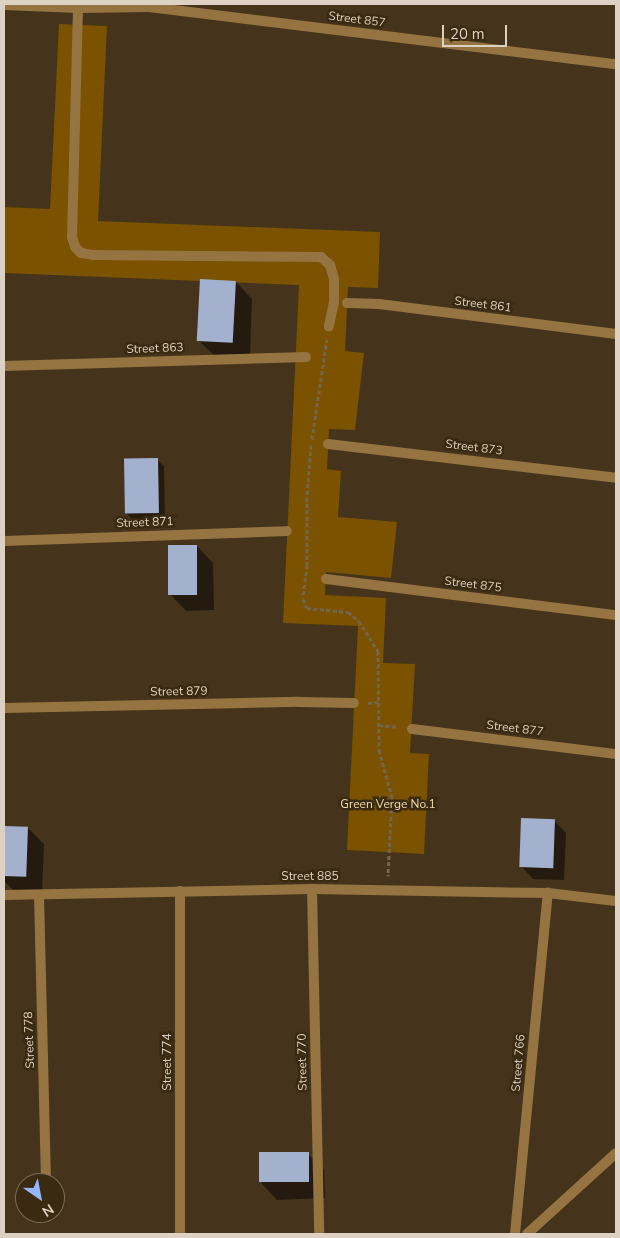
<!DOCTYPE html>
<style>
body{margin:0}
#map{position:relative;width:620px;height:1238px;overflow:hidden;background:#45341b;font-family:"Nunito Sans",sans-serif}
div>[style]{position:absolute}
.green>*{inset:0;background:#7a5200}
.shadow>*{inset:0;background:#0007}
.building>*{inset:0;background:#a3b1cf;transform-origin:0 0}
.path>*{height:3px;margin-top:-1.5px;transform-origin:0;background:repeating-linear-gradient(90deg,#74654f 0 4px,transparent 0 6.5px)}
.minor>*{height:10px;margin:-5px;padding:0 5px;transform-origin:5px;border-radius:5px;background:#957441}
span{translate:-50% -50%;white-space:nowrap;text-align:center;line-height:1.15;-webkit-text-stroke:5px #3a2a11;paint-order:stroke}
.street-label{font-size:12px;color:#dcd1c3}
.park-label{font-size:12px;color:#f6dbb4}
.frame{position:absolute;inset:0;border:5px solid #dcd1c3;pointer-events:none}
.north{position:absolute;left:15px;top:1173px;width:50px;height:50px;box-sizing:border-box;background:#3a2a11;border:1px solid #7b6d58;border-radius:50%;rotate:147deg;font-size:14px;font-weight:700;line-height:20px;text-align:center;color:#dcd1c3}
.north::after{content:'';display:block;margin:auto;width:18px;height:22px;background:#95b6fd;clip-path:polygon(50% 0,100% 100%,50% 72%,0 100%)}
.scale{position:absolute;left:442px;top:25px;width:65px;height:22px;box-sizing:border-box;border:2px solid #dcd1c3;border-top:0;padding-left:6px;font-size:15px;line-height:18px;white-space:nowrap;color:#dcd1c3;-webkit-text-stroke:4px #3a2a11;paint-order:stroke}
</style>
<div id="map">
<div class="green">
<div style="clip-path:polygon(59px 24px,107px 26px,98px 221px,380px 232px,378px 288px,348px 287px,345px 351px,364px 353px,355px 430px,329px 429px,327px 469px,341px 471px,338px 517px,397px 522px,391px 578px,326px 572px,325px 595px,386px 598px,383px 663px,415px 664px,410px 753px,429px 754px,424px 854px,347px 850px,358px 626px,283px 623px,299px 285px,4px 273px,4px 207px,50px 209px)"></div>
</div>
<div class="shadow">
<div style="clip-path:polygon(236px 282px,252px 299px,250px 358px,216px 357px,199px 341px)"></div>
<div style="clip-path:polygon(157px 460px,164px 466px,165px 519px,133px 520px,126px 513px)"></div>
<div style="clip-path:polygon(197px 546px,213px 563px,214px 610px,186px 611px,170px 594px)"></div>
<div style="clip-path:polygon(554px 820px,566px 833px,564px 880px,533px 879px,521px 866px)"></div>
<div style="clip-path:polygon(4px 828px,28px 828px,44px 844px,42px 893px,15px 892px,4px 881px)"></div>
<div style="clip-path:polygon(308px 1154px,324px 1170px,325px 1198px,277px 1200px,261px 1183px)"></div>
</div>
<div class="building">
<div style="left:200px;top:279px;width:36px;height:62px;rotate:3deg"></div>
<div style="left:158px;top:458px;width:55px;height:34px;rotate:89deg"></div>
<div style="left:168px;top:545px;width:29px;height:50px"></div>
<div style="left:521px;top:818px;width:34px;height:49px;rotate:2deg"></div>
<div style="left:4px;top:826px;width:24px;height:50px;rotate:2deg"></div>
<div style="left:309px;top:1152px;width:30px;height:50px;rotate:90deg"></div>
</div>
<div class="path">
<div style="left:312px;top:439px;width:101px;rotate:-81.5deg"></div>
<div style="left:311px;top:445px;width:52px;rotate:94.4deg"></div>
<div style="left:307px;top:497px;width:68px;rotate:90deg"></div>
<div style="left:307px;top:565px;width:34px;rotate:97deg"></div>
<div style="left:303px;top:599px;width:10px;rotate:66deg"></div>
<div style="left:307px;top:608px;width:41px;rotate:5.6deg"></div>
<div style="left:348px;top:612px;width:14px;rotate:39deg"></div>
<div style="left:359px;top:621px;width:36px;rotate:58deg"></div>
<div style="left:378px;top:651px;width:99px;rotate:89.4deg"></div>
<div style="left:379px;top:750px;width:49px;rotate:74.5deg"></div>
<div style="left:392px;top:797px;width:79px;rotate:92.9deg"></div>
<div style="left:368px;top:703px;width:12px;rotate:-5deg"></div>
<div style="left:379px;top:725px;width:19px;rotate:6deg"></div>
</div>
<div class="minor">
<div style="left:4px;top:5px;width:74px;rotate:2.3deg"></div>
<div style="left:78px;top:8px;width:71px;rotate:-0.8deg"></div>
<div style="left:149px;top:7px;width:470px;rotate:7deg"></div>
<div style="left:78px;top:8px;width:229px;rotate:91.5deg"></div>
<div style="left:72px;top:237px;width:10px;rotate:73deg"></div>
<div style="left:75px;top:247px;width:8px;rotate:45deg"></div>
<div style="left:81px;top:253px;width:12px;rotate:9deg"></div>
<div style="left:93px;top:255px;width:228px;rotate:0.5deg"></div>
<div style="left:321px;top:257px;width:12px;rotate:42deg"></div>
<div style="left:330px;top:265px;width:15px;rotate:74deg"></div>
<div style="left:334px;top:279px;width:23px;rotate:90deg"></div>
<div style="left:334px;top:302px;width:25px;rotate:102deg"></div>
<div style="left:347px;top:303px;width:32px;rotate:2deg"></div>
<div style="left:379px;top:304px;width:239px;rotate:7.2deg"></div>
<div style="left:4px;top:366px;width:302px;rotate:-1.7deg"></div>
<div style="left:328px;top:444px;width:290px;rotate:6.7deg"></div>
<div style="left:4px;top:541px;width:283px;rotate:-2deg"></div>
<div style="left:326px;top:579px;width:292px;rotate:7.1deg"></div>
<div style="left:4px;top:708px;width:295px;rotate:-1.2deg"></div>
<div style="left:299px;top:702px;width:55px;rotate:1deg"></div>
<div style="left:412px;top:729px;width:206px;rotate:7deg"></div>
<div style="left:312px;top:889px;width:345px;rotate:88.8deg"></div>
<div style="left:180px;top:891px;width:343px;rotate:90deg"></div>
<div style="left:4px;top:895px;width:308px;rotate:-1.1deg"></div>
<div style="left:312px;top:889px;width:236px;rotate:1deg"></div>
<div style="left:548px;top:893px;width:68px;rotate:6.7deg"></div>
<div style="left:39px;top:895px;width:288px;rotate:88.6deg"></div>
<div style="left:47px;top:1213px;width:4px;rotate:90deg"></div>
<div style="left:515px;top:1234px;width:343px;rotate:-84.5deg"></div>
<div style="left:527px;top:1234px;width:120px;rotate:-42.3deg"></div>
</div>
<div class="street-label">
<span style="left:357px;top:20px;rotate:7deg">Street 857</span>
<span style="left:483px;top:305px;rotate:7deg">Street 861</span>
<span style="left:155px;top:349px;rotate:-2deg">Street 863</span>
<span style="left:474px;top:448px;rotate:7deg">Street 873</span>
<span style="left:145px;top:523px;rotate:-2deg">Street 871</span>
<span style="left:473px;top:585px;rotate:7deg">Street 875</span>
<span style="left:179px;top:692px;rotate:-1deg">Street 879</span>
<span style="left:515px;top:729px;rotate:7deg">Street 877</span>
<span style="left:310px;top:877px">Street 885</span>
<span style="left:30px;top:1040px;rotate:-92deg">Street 778</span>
<span style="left:168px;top:1062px;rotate:-90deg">Street 774</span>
<span style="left:303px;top:1062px;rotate:-91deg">Street 770</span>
<span style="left:519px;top:1063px;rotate:-85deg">Street 766</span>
</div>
<div class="park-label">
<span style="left:388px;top:805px">Green Verge No.1</span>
</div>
<div class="frame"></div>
<div class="north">N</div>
<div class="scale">20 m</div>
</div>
